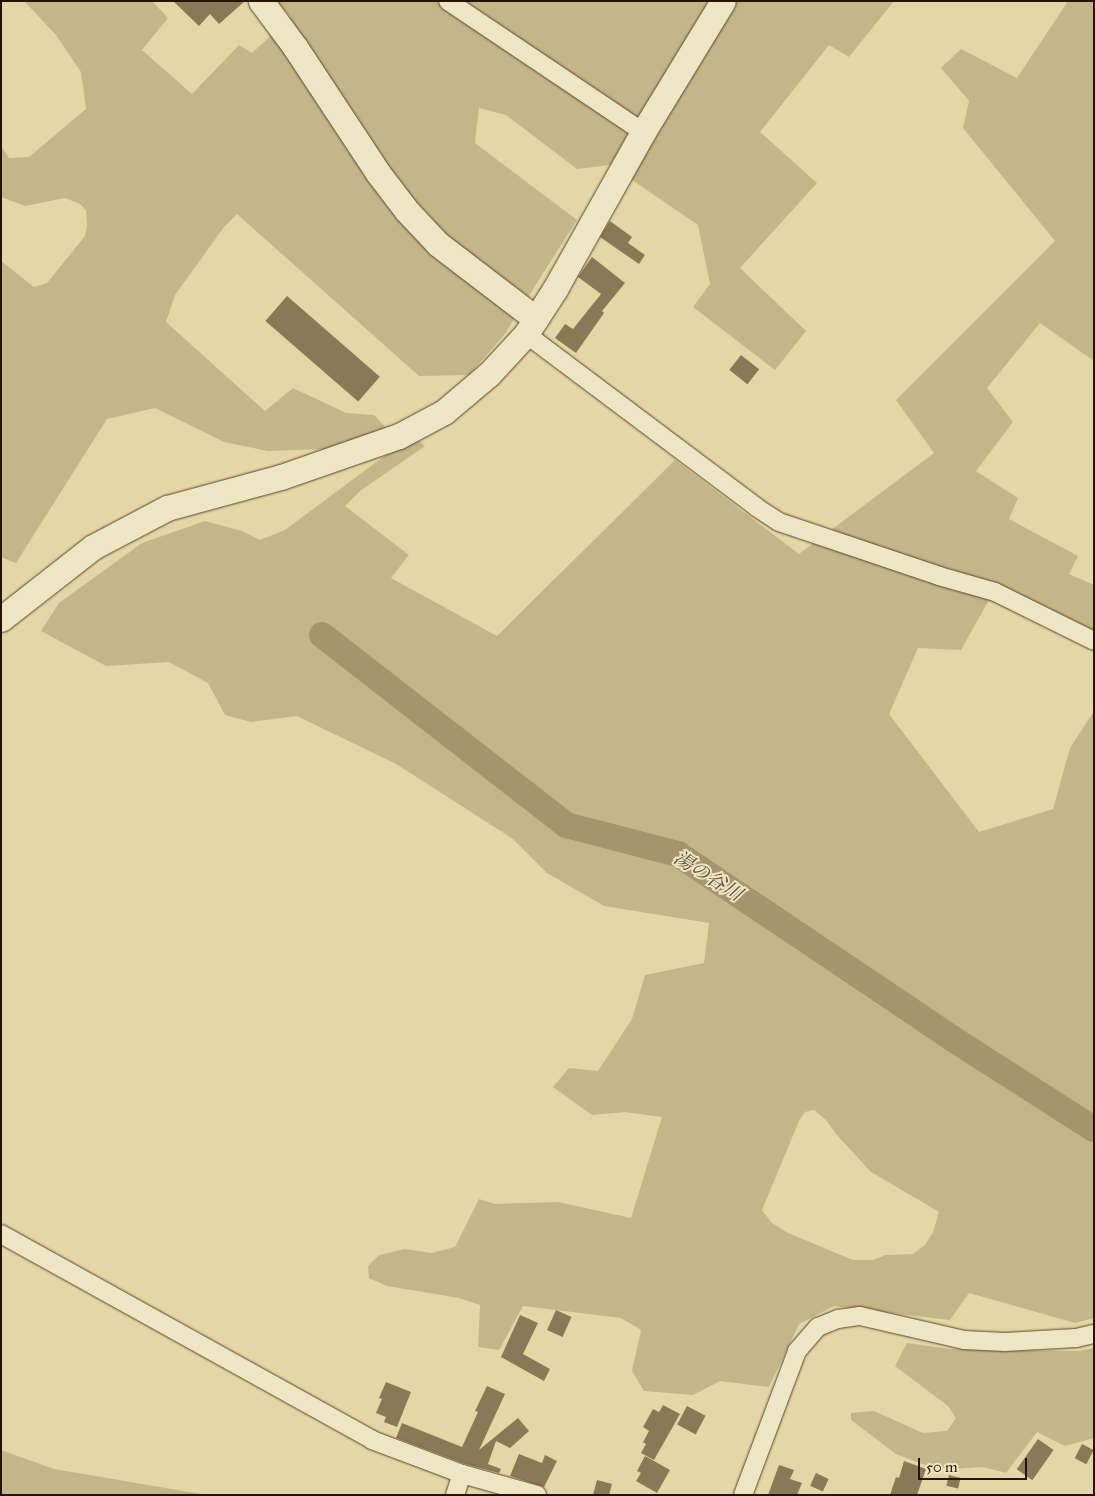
<!DOCTYPE html>
<meta charset="utf-8">
<style>
body{margin:0}
#map{position:relative;width:1095px;height:1496px;overflow:hidden;background:#e5d7a5;font-family:"IM FELL Great Primer","Noto Serif JP",serif}
div>[style]{position:absolute}
.green>*{inset:0;background:#c5b689}
.river>*{height:26px;margin:-13px;padding:0 13px;transform-origin:13px;border-radius:13px;background:#a4956d}
.building>*{inset:0;background:#897956;transform-origin:0 0}
.roads{filter:drop-shadow(0 0 1px #56452a) drop-shadow(0 0 1px #56452a)}
.street>*{height:18px;margin:-9px;padding:0 9px;transform-origin:9px;border-radius:9px;background:#eee5c4}
.secondary>*{height:25px;margin:-12.5px;padding:0 12.5px;transform-origin:12.5px;border-radius:12.5px;background:#eee5c4}
span{translate:-50% -50%;white-space:nowrap;text-align:center;line-height:1.15;-webkit-text-stroke:4px #eee5c4;paint-order:stroke}
.water-label{font-size:19px;color:#58482c;font-style:italic}
.frame{position:absolute;inset:0;border:2px solid #261401;pointer-events:none}
.scale{position:absolute;left:918px;top:1458px;width:109px;height:22px;box-sizing:border-box;border:2px solid #261401;border-top:0;padding-left:6px;font-size:15px;line-height:18px;white-space:nowrap;color:#261401;-webkit-text-stroke:4px #eee5c4;paint-order:stroke}
</style>
<div id="map">
<div class="green">
<div style="clip-path:polygon(24px 1px,152px 1px,168px 18px,142px 50px,192px 94px,239px 45px,252px 53px,291px 17px,276px 1px,894px 1px,849px 57px,829px 45px,760px 132px,817px 183px,740px 268px,806px 331px,775px 370px,693px 307px,710px 284px,698px 225px,610px 165px,577px 169px,506px 115px,479px 108px,475px 143px,577px 220px,504px 335px,469px 375px,419px 376px,237px 214px,224px 227px,175px 295px,166px 322px,265px 411px,293px 388px,346px 413px,374px 415px,387px 429px,328px 449px,268px 451px,224px 442px,155px 408px,107px 419px,16px 563px,1px 557px,1px 261px,34px 287px,47px 283px,85px 236px,87px 225px,86px 210px,80px 204px,65px 198px,25px 206px,1px 197px,1px 146px,9px 158px,29px 157px,86px 109px,81px 72px,56px 35px)"></div>
<div style="clip-path:polygon(evenodd,1068px 1px,1094px 1px,1094px 361px,1040px 323px,987px 388px,1013px 422px,976px 471px,1018px 498px,1009px 519px,1078px 556px,1069px 574px,1094px 585px,1094px 651px,989px 600px,961px 650px,918px 648px,889px 714px,979px 832px,1053px 809px,1070px 748px,1094px 711px,1094px 1318px,1075px 1323px,969px 1293px,950px 1320px,834px 1306px,799px 1324px,769px 1387px,720px 1381px,693px 1395px,644px 1391px,632px 1371px,641px 1330px,621px 1318px,523px 1306px,499px 1350px,478px 1347px,480px 1305px,459px 1298px,387px 1286px,369px 1278px,368px 1266px,379px 1255px,405px 1249px,431px 1253px,455px 1247px,479px 1199px,495px 1204px,558px 1202px,631px 1218px,662px 1117px,625px 1112px,592px 1115px,553px 1087px,569px 1068px,598px 1071px,632px 1019px,645px 975px,704px 963px,709px 923px,604px 906px,547px 873px,513px 839px,396px 764px,297px 716px,251px 722px,225px 715px,208px 683px,169px 662px,106px 666px,41px 631px,59px 603px,142px 543px,205px 521px,242px 531px,260px 540px,285px 530px,387px 454px,416px 438px,425px 446px,360px 491px,345px 506px,409px 555px,391px 578px,497px 636px,675px 460px,799px 554px,934px 453px,896px 400px,1055px 241px,963px 128px,969px 101px,941px 68px,961px 49px,1017px 78px,1068px 1px,814px 1110px,826px 1120px,836px 1134px,871px 1172px,939px 1212px,933px 1232px,925px 1245px,913px 1254px,886px 1255px,873px 1260px,853px 1260px,788px 1233px,772px 1223px,762px 1210px,799px 1121px,805px 1112px,814px 1110px)"></div>
<div style="clip-path:polygon(907px 1343px,950px 1349px,1078px 1351px,1094px 1348px,1094px 1438px,1065px 1446px,1037px 1432px,1006px 1473px,983px 1467px,951px 1469px,922px 1464px,896px 1454px,851px 1420px,851px 1413px,874px 1411px,923px 1433px,947px 1431px,956px 1418px,948px 1406px,895px 1366px)"></div>
<div style="clip-path:polygon(1px 1450px,54px 1469px,207px 1495px,1px 1495px)"></div>
</div>
<div class="river">
<div style="left:322px;top:635px;width:309px;rotate:37.9deg"></div>
<div style="left:566px;top:825px;width:116px;rotate:14.5deg"></div>
<div style="left:678px;top:854px;width:331px;rotate:33.9deg"></div>
<div style="left:953px;top:1039px;width:167px;rotate:32.6deg"></div>
</div>
<div class="building">
<div style="clip-path:polygon(173px 1px,245px 1px,219px 24px,210px 14px,199px 26px)"></div>
<div style="clip-path:polygon(610px 221px,632px 237px,628px 243px,645px 255px,639px 264px,600px 237px)"></div>
<div style="clip-path:polygon(592px 257px,625px 283px,602px 311px,604px 313px,576px 353px,555px 338px,565px 324px,573px 329px,601px 294px,578px 277px)"></div>
<div style="left:287px;top:296px;width:123px;height:33px;rotate:41deg"></div>
<div style="left:741px;top:355px;width:23px;height:19px;rotate:38deg"></div>
<div style="left:556px;top:1310px;width:17px;height:22px;rotate:24deg"></div>
<div style="clip-path:polygon(520px 1315px,538px 1323px,523px 1354px,550px 1369px,544px 1381px,501px 1357px)"></div>
<div style="clip-path:polygon(386px 1382px,411px 1392px,397px 1427px,384px 1422px,386px 1417px,376px 1413px,382px 1399px,379px 1398px)"></div>
<div style="clip-path:polygon(487px 1386px,505px 1394px,479px 1450px,518px 1418px,529px 1431px,510px 1448px,496px 1441px,488px 1464px,501px 1469px,499px 1473px,465px 1464px,396px 1438px,402px 1423px,462px 1447px,478px 1412px,475px 1411px)"></div>
<div style="clip-path:polygon(663px 1405px,680px 1414px,654px 1460px,641px 1453px,646px 1444px,643px 1442px,649px 1431px,643px 1427px,653px 1409px,659px 1412px)"></div>
<div style="left:687px;top:1406px;width:21px;height:21px;rotate:28deg"></div>
<div style="left:1038px;top:1439px;width:19px;height:37px;rotate:35deg"></div>
<div style="left:1082px;top:1444px;width:13px;height:16px;rotate:27deg"></div>
<div style="clip-path:polygon(519px 1454px,542px 1463px,545px 1455px,557px 1461px,544px 1487px,510px 1476px)"></div>
<div style="clip-path:polygon(645px 1456px,670px 1470px,657px 1493px,636px 1481px,641px 1473px,637px 1471px)"></div>
<div style="clip-path:polygon(904px 1461px,926px 1469px,917px 1495px,890px 1495px,896px 1477px,899px 1478px)"></div>
<div style="clip-path:polygon(779px 1465px,794px 1470px,790px 1479px,802px 1483px,797px 1495px,768px 1495px)"></div>
<div style="left:816px;top:1473px;width:14px;height:14px;rotate:25deg"></div>
<div style="left:949px;top:1475px;width:12px;height:11px;rotate:14deg"></div>
<div style="clip-path:polygon(597px 1480px,612px 1484px,609px 1495px,593px 1495px)"></div>
</div>
<div class="roads">
<div class="street">
<div style="left:448px;top:1px;width:235px;rotate:33.9deg"></div>
<div style="left:526px;top:334px;width:288px;rotate:36.9deg"></div>
<div style="left:756px;top:507px;width:27px;rotate:33deg"></div>
<div style="left:779px;top:522px;width:169px;rotate:18.6deg"></div>
<div style="left:939px;top:576px;width:58px;rotate:15.9deg"></div>
<div style="left:995px;top:592px;width:110px;rotate:26.3deg"></div>
<div style="left:1px;top:1234px;width:424px;rotate:29deg"></div>
<div style="left:372px;top:1440px;width:96px;rotate:20.7deg"></div>
<div style="left:462px;top:1474px;width:78px;rotate:15.6deg"></div>
<div style="left:455px;top:1495px;width:22px;rotate:-72deg"></div>
<div style="left:743px;top:1495px;width:154px;rotate:-69.4deg"></div>
<div style="left:797px;top:1351px;width:32px;rotate:-49deg"></div>
<div style="left:818px;top:1327px;width:22px;rotate:-22deg"></div>
<div style="left:838px;top:1319px;width:22px;rotate:-8deg"></div>
<div style="left:860px;top:1316px;width:107px;rotate:13deg"></div>
<div style="left:964px;top:1340px;width:41px;rotate:2.8deg"></div>
<div style="left:1005px;top:1342px;width:71px;rotate:-3.2deg"></div>
<div style="left:1076px;top:1338px;width:18px;rotate:-13deg"></div>
</div>
<div class="secondary">
<div style="left:261px;top:1px;width:57px;rotate:53.5deg"></div>
<div style="left:295px;top:47px;width:151px;rotate:56.6deg"></div>
<div style="left:378px;top:173px;width:48px;rotate:52.7deg"></div>
<div style="left:407px;top:211px;width:45px;rotate:46.8deg"></div>
<div style="left:438px;top:244px;width:123px;rotate:37.4deg"></div>
<div style="left:1px;top:619px;width:117px;rotate:-38deg"></div>
<div style="left:93px;top:547px;width:84px;rotate:-27.8deg"></div>
<div style="left:167px;top:508px;width:118px;rotate:-15.2deg"></div>
<div style="left:281px;top:477px;width:125px;rotate:-19.2deg"></div>
<div style="left:399px;top:436px;width:51px;rotate:-28.1deg"></div>
<div style="left:444px;top:412px;width:59px;rotate:-40.2deg"></div>
<div style="left:489px;top:374px;width:54px;rotate:-47.2deg"></div>
<div style="left:526px;top:334px;width:54px;rotate:-57.2deg"></div>
<div style="left:555px;top:289px;width:180px;rotate:-60.7deg"></div>
<div style="left:643px;top:132px;width:153px;rotate:-58.6deg"></div>
</div>
</div>
<div class="water-label">
<span style="left:708px;top:876px;rotate:32deg">湯の谷川</span>
</div>
<div class="frame"></div>
<div class="scale">50 m</div>
</div>
